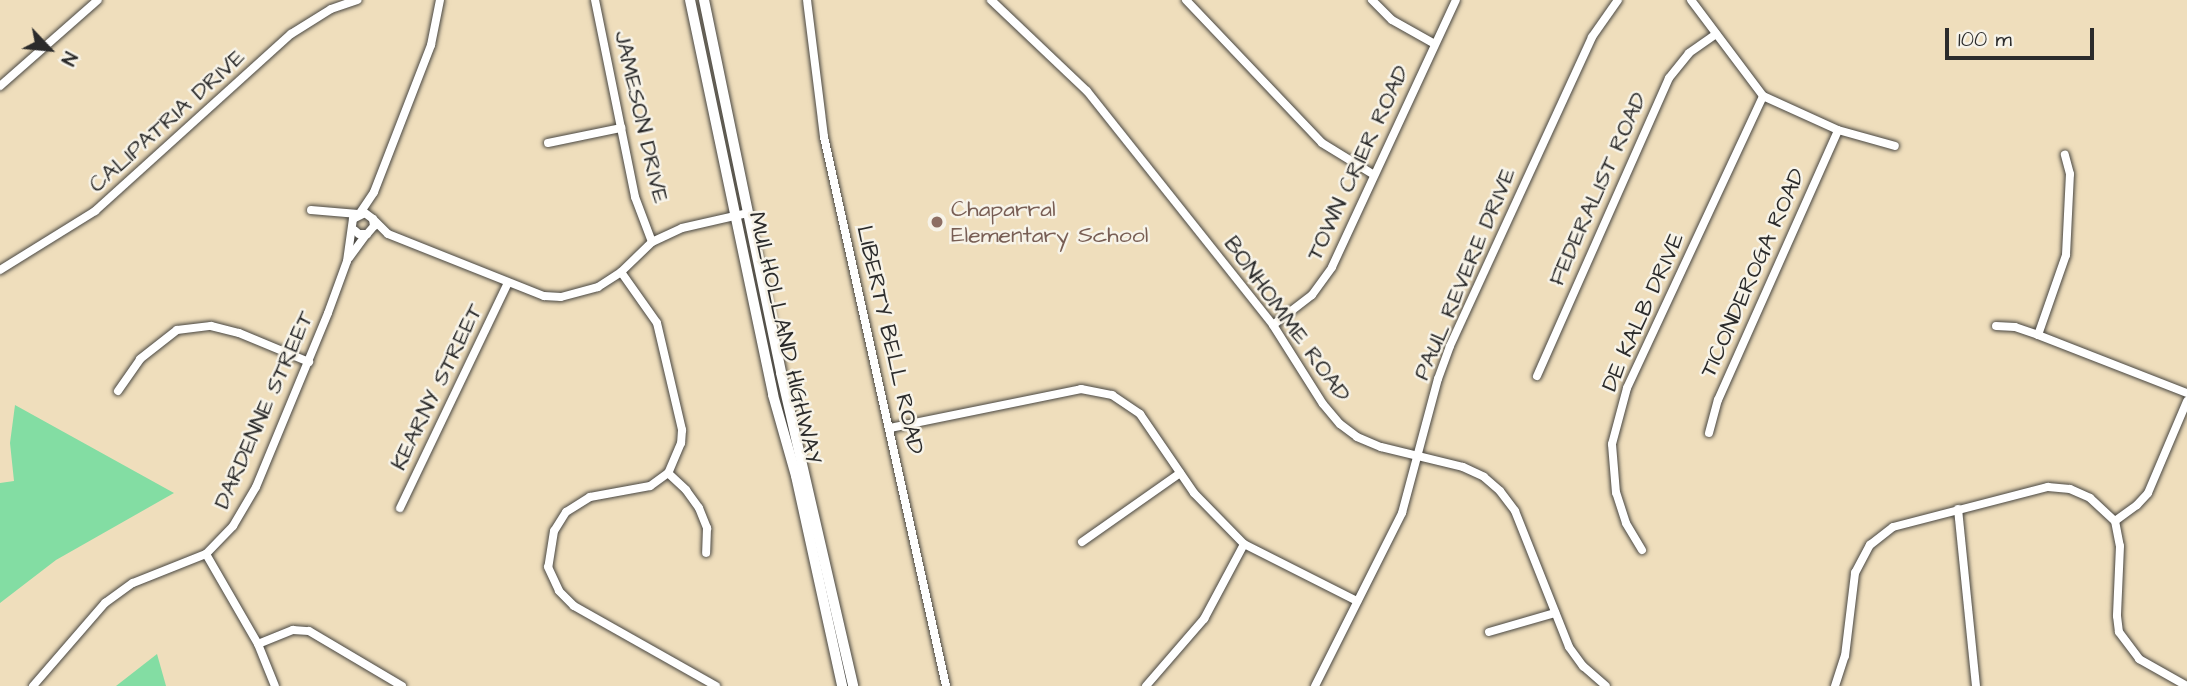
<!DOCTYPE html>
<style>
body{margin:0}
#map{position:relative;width:2187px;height:686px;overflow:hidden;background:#efdebc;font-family:"Architects Daughter",sans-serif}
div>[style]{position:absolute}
.green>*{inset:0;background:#83dda3}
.roads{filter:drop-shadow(0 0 2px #484641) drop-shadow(0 0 2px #484641)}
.minor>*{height:8px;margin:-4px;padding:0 4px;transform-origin:4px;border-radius:4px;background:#fff}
.secondary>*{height:10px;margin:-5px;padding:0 5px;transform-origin:5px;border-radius:5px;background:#fff}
.dots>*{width:19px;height:19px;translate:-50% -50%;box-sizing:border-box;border:4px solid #f7f3e8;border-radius:50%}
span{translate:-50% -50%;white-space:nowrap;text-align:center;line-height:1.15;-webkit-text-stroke:5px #f7f3e8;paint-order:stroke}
.street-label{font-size:23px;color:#2b2b2b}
.education-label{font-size:23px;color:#785e54}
.left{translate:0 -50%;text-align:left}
.north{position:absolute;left:14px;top:14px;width:70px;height:70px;-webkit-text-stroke:5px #f7f3e8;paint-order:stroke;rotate:116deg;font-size:19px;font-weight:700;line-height:28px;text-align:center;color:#2b2b2b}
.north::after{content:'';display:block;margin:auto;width:24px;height:32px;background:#2b2b2b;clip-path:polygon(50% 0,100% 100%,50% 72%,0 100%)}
.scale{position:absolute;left:1945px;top:28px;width:149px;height:32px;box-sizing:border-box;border:4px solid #2b2b2b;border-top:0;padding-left:9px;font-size:21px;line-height:24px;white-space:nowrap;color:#2b2b2b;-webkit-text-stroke:5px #f7f3e8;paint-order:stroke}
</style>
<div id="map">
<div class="green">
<div style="clip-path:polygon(15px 405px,174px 493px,56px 560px,0 603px,0 483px,14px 481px,10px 443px)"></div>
<div style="clip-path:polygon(157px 654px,166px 686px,116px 686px)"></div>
</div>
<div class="roads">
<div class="minor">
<div style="left:595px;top:0;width:201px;rotate:78.5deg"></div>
<div style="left:635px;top:197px;width:48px;rotate:69.3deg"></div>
<div style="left:807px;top:0;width:138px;rotate:82.9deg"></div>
<div style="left:824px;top:137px;width:562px;rotate:77.47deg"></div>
<div style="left:991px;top:0;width:132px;rotate:43.5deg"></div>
<div style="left:1087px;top:91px;width:299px;rotate:51.5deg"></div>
<div style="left:1273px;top:325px;width:93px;rotate:57.7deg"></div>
<div style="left:1323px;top:404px;width:26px;rotate:50deg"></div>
<div style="left:1340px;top:424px;width:21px;rotate:37deg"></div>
<div style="left:1357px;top:437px;width:26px;rotate:23deg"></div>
<div style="left:1381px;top:447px;width:84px;rotate:13.7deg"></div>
<div style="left:1463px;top:467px;width:23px;rotate:25deg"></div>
<div style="left:1484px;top:477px;width:21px;rotate:41deg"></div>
<div style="left:1500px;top:491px;width:25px;rotate:53deg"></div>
<div style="left:1515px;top:511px;width:146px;rotate:68.3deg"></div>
<div style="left:1569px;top:647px;width:24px;rotate:54deg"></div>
<div style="left:1583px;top:666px;width:30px;rotate:41deg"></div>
<div style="left:1186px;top:0;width:197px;rotate:46.4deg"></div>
<div style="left:1322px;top:143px;width:61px;rotate:31.6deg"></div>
<div style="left:1372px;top:0;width:28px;rotate:45deg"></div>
<div style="left:1392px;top:20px;width:49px;rotate:29.2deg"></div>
<div style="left:1691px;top:0;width:120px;rotate:53.1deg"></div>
<div style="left:1763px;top:96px;width:82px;rotate:24.4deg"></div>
<div style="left:1838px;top:130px;width:59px;rotate:15.7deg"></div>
<div style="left:0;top:86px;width:130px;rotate:-41.3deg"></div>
<div style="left:548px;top:143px;width:75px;rotate:-11.6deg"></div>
<div style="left:311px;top:210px;width:47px;rotate:4.9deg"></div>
<div style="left:360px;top:213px;width:25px;rotate:-56deg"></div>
<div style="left:374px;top:192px;width:158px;rotate:-68.8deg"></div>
<div style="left:431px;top:45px;width:46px;rotate:-78.7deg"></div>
<div style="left:373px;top:219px;width:21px;rotate:45deg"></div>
<div style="left:388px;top:234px;width:168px;rotate:21.7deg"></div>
<div style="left:544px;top:296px;width:17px;rotate:3deg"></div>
<div style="left:561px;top:297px;width:38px;rotate:-15deg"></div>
<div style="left:598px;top:287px;width:27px;rotate:-33deg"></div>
<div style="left:621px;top:272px;width:43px;rotate:-44.1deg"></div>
<div style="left:652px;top:242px;width:33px;rotate:-25deg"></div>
<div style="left:682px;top:228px;width:68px;rotate:-12.8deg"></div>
<div style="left:349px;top:258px;width:29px;rotate:-54deg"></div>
<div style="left:0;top:270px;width:112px;rotate:-31.8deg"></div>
<div style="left:95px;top:211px;width:264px;rotate:-42.1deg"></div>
<div style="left:291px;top:34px;width:47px;rotate:-32deg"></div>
<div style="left:331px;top:9px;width:28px;rotate:-19deg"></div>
<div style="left:621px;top:272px;width:62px;rotate:54.8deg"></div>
<div style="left:657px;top:323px;width:110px;rotate:76.8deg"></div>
<div style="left:682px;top:430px;width:13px;rotate:94deg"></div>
<div style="left:681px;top:443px;width:33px;rotate:113deg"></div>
<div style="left:668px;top:473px;width:22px;rotate:144deg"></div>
<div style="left:650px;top:486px;width:61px;rotate:169.6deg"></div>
<div style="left:590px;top:497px;width:28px;rotate:148deg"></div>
<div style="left:566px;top:512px;width:22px;rotate:122deg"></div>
<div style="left:554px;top:531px;width:36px;rotate:99deg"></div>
<div style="left:548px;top:567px;width:26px;rotate:65deg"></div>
<div style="left:559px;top:591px;width:21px;rotate:45deg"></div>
<div style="left:574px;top:606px;width:163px;rotate:29.4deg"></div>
<div style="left:1273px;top:325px;width:49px;rotate:-37.6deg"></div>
<div style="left:1312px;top:295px;width:34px;rotate:-54deg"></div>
<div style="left:1332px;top:267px;width:294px;rotate:-65.1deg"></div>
<div style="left:1996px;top:326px;width:19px;rotate:3deg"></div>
<div style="left:2015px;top:327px;width:24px;rotate:19deg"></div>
<div style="left:2038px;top:335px;width:160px;rotate:21.3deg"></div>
<div style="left:2038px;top:335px;width:85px;rotate:-70.7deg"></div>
<div style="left:2066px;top:255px;width:81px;rotate:-87.2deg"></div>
<div style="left:2070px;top:174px;width:20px;rotate:-105deg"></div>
<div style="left:1537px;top:376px;width:326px;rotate:-66.1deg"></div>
<div style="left:1669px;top:78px;width:32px;rotate:-51deg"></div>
<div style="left:1689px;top:53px;width:33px;rotate:-35deg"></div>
<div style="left:118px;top:391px;width:39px;rotate:-55deg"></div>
<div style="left:140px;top:359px;width:47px;rotate:-38.1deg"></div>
<div style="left:177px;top:330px;width:34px;rotate:-7deg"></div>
<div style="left:211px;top:326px;width:29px;rotate:14deg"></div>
<div style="left:239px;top:333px;width:76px;rotate:22.5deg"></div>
<div style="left:890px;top:428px;width:195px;rotate:-11.5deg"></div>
<div style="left:1081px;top:389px;width:32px;rotate:11deg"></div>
<div style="left:1112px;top:395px;width:34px;rotate:34deg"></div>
<div style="left:1140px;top:414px;width:96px;rotate:55.6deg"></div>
<div style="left:1194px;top:493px;width:71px;rotate:45.6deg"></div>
<div style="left:1244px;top:544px;width:127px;rotate:26.8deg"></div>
<div style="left:1709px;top:433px;width:34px;rotate:-75deg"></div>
<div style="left:1718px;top:400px;width:295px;rotate:-66deg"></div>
<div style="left:668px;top:473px;width:25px;rotate:43deg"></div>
<div style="left:686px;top:490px;width:22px;rotate:54deg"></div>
<div style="left:699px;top:508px;width:22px;rotate:68deg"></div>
<div style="left:707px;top:528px;width:25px;rotate:92deg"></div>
<div style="left:400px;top:508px;width:250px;rotate:-64.4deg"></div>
<div style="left:1958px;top:509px;width:178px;rotate:84.2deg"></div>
<div style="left:2115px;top:521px;width:27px;rotate:-36deg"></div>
<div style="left:2137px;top:505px;width:16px;rotate:-47deg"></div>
<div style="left:2148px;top:493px;width:100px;rotate:-67deg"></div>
<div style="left:1082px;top:542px;width:120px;rotate:-35.1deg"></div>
<div style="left:1642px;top:550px;width:31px;rotate:-121deg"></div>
<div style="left:1626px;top:523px;width:32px;rotate:-108deg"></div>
<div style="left:1616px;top:493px;width:49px;rotate:-94.7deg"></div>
<div style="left:1612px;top:444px;width:58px;rotate:-75deg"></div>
<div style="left:1627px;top:388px;width:322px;rotate:-65deg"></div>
<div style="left:206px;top:554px;width:104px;rotate:60deg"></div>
<div style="left:258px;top:644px;width:45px;rotate:68deg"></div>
<div style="left:1489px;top:632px;width:69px;rotate:-16.1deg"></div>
<div style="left:258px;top:644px;width:38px;rotate:-22deg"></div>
<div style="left:293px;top:630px;width:16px;rotate:4deg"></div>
<div style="left:309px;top:631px;width:108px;rotate:30.6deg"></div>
<div style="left:33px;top:686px;width:110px;rotate:-49.1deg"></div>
<div style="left:105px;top:603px;width:34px;rotate:-36deg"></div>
<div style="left:133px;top:583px;width:79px;rotate:-21.7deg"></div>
<div style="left:206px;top:554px;width:39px;rotate:-46deg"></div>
<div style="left:233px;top:526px;width:45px;rotate:-59.5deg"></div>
<div style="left:256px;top:487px;width:188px;rotate:-67.5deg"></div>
<div style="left:328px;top:313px;width:55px;rotate:-69.9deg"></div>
<div style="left:347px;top:261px;width:42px;rotate:-81.9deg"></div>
<div style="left:353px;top:219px;width:13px;rotate:-27deg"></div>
<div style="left:365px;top:213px;width:10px;rotate:37deg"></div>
<div style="left:373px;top:219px;width:7px;rotate:82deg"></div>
<div style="left:374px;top:226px;width:11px;rotate:131deg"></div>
<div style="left:367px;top:234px;width:8px;rotate:180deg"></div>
<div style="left:359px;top:234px;width:6px;rotate:-141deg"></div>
<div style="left:1146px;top:686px;width:89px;rotate:-49.1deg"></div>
<div style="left:1204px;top:619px;width:85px;rotate:-61.9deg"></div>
<div style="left:1315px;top:686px;width:194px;rotate:-63.3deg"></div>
<div style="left:1402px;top:513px;width:139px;rotate:-75deg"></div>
<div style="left:1438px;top:379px;width:35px;rotate:-70deg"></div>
<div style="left:1450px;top:346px;width:340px;rotate:-65.3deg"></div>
<div style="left:1592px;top:37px;width:45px;rotate:-54.9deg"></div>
<div style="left:1835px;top:686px;width:32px;rotate:-72deg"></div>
<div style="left:1845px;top:656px;width:84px;rotate:-83.1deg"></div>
<div style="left:1855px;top:573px;width:32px;rotate:-62deg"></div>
<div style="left:1870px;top:545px;width:29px;rotate:-38deg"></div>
<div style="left:1893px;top:527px;width:160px;rotate:-14.5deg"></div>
<div style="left:2048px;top:487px;width:22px;rotate:5deg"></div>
<div style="left:2070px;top:489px;width:22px;rotate:24deg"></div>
<div style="left:2090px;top:498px;width:34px;rotate:43deg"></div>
<div style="left:2115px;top:521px;width:25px;rotate:79deg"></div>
<div style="left:2120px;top:546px;width:70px;rotate:92.5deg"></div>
<div style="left:2117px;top:616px;width:16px;rotate:83deg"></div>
<div style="left:2119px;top:632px;width:34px;rotate:53deg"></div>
<div style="left:2139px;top:659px;width:55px;rotate:29.4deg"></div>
</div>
<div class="secondary">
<div style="left:690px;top:0;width:404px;rotate:78.1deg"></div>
<div style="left:773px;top:395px;width:84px;rotate:74.1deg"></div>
<div style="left:796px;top:476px;width:215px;rotate:77.6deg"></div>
<div style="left:704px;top:0;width:381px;rotate:78.3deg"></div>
<div style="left:781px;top:373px;width:321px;rotate:77deg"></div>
</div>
</div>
<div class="dots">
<div style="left:937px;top:222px;background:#8d6e63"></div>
</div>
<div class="street-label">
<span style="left:641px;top:117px;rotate:77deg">JAMESON DRIVE</span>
<span style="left:167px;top:121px;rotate:-42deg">CALIPATRIA DRIVE</span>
<span style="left:1358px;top:163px;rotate:-65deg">TOWN CRIER ROAD</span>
<span style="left:1598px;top:189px;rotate:-66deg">FEDERALIST ROAD</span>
<span style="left:1753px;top:273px;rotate:-66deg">TICONDEROGA ROAD</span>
<span style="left:1465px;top:274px;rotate:-67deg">PAUL REVERE DRIVE</span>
<span style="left:1643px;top:312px;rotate:-66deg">DE KALB DRIVE</span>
<span style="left:1287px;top:319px;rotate:54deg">BONHOMME ROAD</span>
<span style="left:785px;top:338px;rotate:77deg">MULHOLLAND HIGHWAY</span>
<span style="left:890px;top:340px;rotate:77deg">LIBERTY BELL ROAD</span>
<span style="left:437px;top:387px;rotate:-64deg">KEARNY STREET</span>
<span style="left:264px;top:410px;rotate:-66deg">DARDENNE STREET</span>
</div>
<div class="education-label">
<span class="left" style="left:951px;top:222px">Chaparral<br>Elementary School</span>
</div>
<div class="north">N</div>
<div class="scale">100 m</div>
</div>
